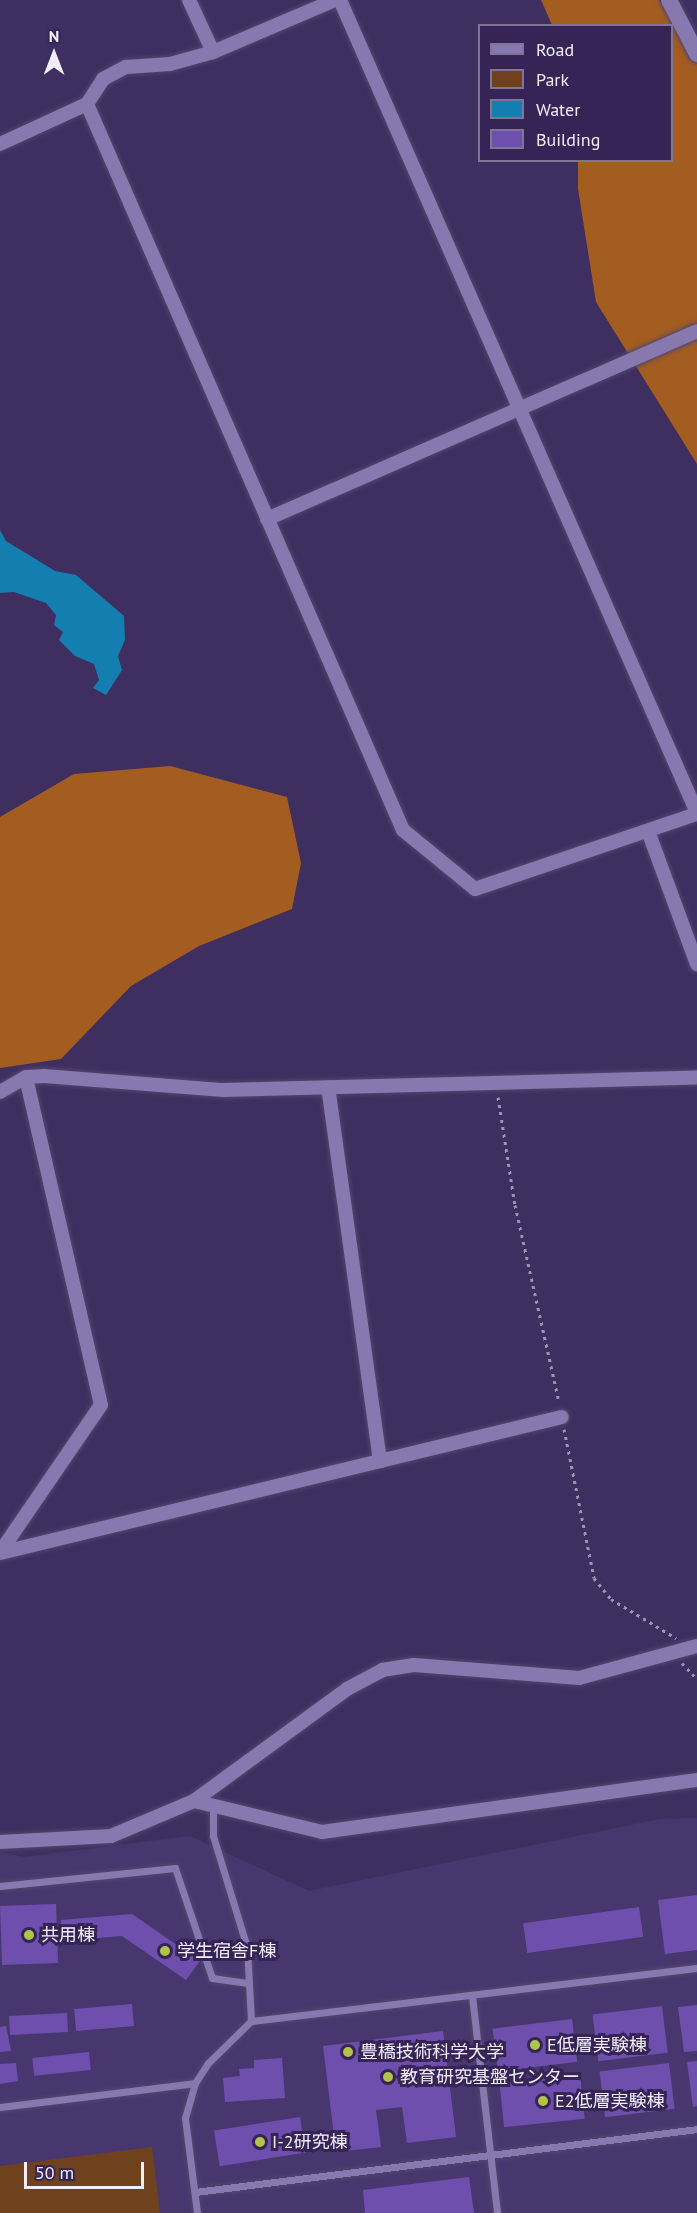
<!DOCTYPE html>
<meta charset="utf-8">
<style>
body{margin:0}
#map{position:relative;width:697px;height:2213px;overflow:hidden;background:#3f2f61;font-family:"PT Sans","Noto Sans JP",sans-serif}
div>[style]{position:absolute}
.built>*{inset:0;background:#48376f}
.green>*{inset:0;background:#6f411c}
.forest>*{inset:0;background:#a35d21}
.water>*{inset:0;background:#147eb0}
.building>*{inset:0;background:#6f4fad;transform-origin:0 0}
.path>*{height:3px;margin-top:-1.5px;transform-origin:0;background:repeating-linear-gradient(90deg,#9d93b2 0 3px,transparent 0 7.5px)}
.roads{filter:drop-shadow(0 0 2px #53456c) drop-shadow(0 0 2px #53456c)}
.service>*{height:7px;margin:-3.5px;padding:0 3.5px;transform-origin:3.5px;border-radius:3.5px;background:#8778b0}
.minor>*{height:14px;margin:-7px;padding:0 7px;transform-origin:7px;border-radius:7px;background:#8778b0}
.secondary>*{height:16px;margin:-8px;padding:0 8px;transform-origin:8px;border-radius:8px;background:#8778b0}
.dots>*{width:16px;height:16px;translate:-50% -50%;box-sizing:border-box;border:3px solid #352455;border-radius:50%}
span{translate:-50% -50%;white-space:nowrap;text-align:center;line-height:1.15;-webkit-text-stroke:6px #352455;paint-order:stroke}
.poi-label{font-size:18px;color:#f1eefb}
.left{translate:0 -50%;text-align:left}
.legend{position:absolute;left:478px;top:24px;width:195px;height:138px;box-sizing:border-box;background:#352455;border:2px solid #807597;margin:0;padding:8px 10px;list-style:none;font-size:18px;color:#f1eefb}
.legend li{display:flex;align-items:center;gap:12px;height:30px}
.legend b{width:30px;border:2px solid #807597}
.north{position:absolute;left:24px;top:24px;width:60px;height:60px;-webkit-text-stroke:4px #352455;paint-order:stroke;rotate:0deg;font-size:16px;font-weight:700;line-height:24px;text-align:center;color:#f1eefb}
.north::after{content:'';display:block;margin:auto;width:21px;height:27px;background:#f1eefb;clip-path:polygon(50% 0,100% 100%,50% 72%,0 100%)}
.scale{position:absolute;left:24px;top:2162px;width:120px;height:27px;box-sizing:border-box;border:3px solid #f1eefb;border-top:0;padding-left:8px;font-size:18px;line-height:21px;white-space:nowrap;color:#f1eefb;-webkit-text-stroke:4px #352455;paint-order:stroke}
</style>
<div id="map">
<div class="built">
<div style="clip-path:polygon(697px 1818px,697px 2213px,0 2213px,0 1852px,24px 1857px,190px 1836px,309px 1891px,660px 1819px)"></div>
</div>
<div class="green">
<div style="clip-path:polygon(152px 2147px,160px 2213px,0 2213px,0 2166px)"></div>
</div>
<div class="forest">
<div style="clip-path:polygon(541px 0,659px 0,697px 48px,697px 464px,596px 302px,578px 189px,578px 161px,672px 160px,672px 26px,552px 25px)"></div>
<div style="clip-path:polygon(170px 766px,287px 797px,301px 863px,292px 909px,199px 946px,131px 986px,61px 1059px,0 1068px,0 817px,74px 774px)"></div>
</div>
<div class="water">
<div style="clip-path:polygon(0 530px,6px 541px,55px 571px,76px 575px,124px 616px,125px 640px,118px 656px,122px 670px,106px 695px,93px 688px,99px 680px,94px 664px,75px 656px,59px 640px,63px 632px,54px 625px,56px 615px,46px 603px,14px 592px,0 593px)"></div>
</div>
<div class="building">
<div style="clip-path:polygon(697px 1895px,697px 1950px,665px 1954px,658px 1900px)"></div>
<div style="left:56px;top:1904px;width:59px;height:56px;rotate:88deg"></div>
<div style="left:639px;top:1907px;width:30px;height:117px;rotate:82deg"></div>
<div style="clip-path:polygon(132px 1914px,200px 1961px,186px 1980px,122px 1936px,61px 1941px,61px 1920px)"></div>
<div style="left:132px;top:2004px;width:22px;height:58px;rotate:85deg"></div>
<div style="clip-path:polygon(697px 2005px,697px 2051px,684px 2052px,678px 2007px)"></div>
<div style="left:662px;top:2006px;width:47px;height:70px;rotate:83deg"></div>
<div style="left:67px;top:2013px;width:19px;height:58px;rotate:87deg"></div>
<div style="left:572px;top:2019px;width:43px;height:80px;rotate:83deg"></div>
<div style="clip-path:polygon(6px 2026px,11px 2051px,0 2052px,0 2027px)"></div>
<div style="clip-path:polygon(443px 2031px,456px 2137px,407px 2143px,402px 2107px,376px 2110px,381px 2147px,336px 2152px,323px 2046px)"></div>
<div style="left:89px;top:2052px;width:18px;height:57px;rotate:84deg"></div>
<div style="clip-path:polygon(282px 2058px,285px 2098px,225px 2102px,223px 2078px,240px 2076px,239px 2069px,254px 2068px,254px 2060px)"></div>
<div style="clip-path:polygon(697px 2061px,697px 2106px,693px 2107px,687px 2062px)"></div>
<div style="clip-path:polygon(16px 2063px,18px 2081px,0 2084px,0 2064px)"></div>
<div style="left:669px;top:2063px;width:46px;height:70px;rotate:83deg"></div>
<div style="left:580px;top:2074px;width:45px;height:81px;rotate:84deg"></div>
<div style="left:300px;top:2117px;width:36px;height:87px;rotate:81deg"></div>
<div style="clip-path:polygon(469px 2177px,474px 2213px,365px 2213px,363px 2190px)"></div>
</div>
<div class="path">
<div style="left:498px;top:1097px;width:109px;rotate:81.1deg"></div>
<div style="left:515px;top:1205px;width:202px;rotate:77.4deg"></div>
<div style="left:564px;top:1429px;width:152px;rotate:78.6deg"></div>
<div style="left:594px;top:1578px;width:27px;rotate:51deg"></div>
<div style="left:611px;top:1599px;width:76px;rotate:31deg"></div>
<div style="left:682px;top:1663px;width:22px;rotate:47deg"></div>
</div>
<div class="roads">
<div class="service">
<div style="left:213px;top:1805px;width:31px;rotate:90deg"></div>
<div style="left:213px;top:1836px;width:116px;rotate:73deg"></div>
<div style="left:247px;top:1947px;width:74px;rotate:86.9deg"></div>
<div style="left:0;top:1886px;width:176px;rotate:-5.9deg"></div>
<div style="left:175px;top:1868px;width:116px;rotate:71.4deg"></div>
<div style="left:212px;top:1978px;width:34px;rotate:8deg"></div>
<div style="left:472px;top:1996px;width:218px;rotate:83.4deg"></div>
<div style="left:0;top:2107px;width:196px;rotate:-7deg"></div>
<div style="left:195px;top:2192px;width:506px;rotate:-7.15deg"></div>
<div style="left:197px;top:2213px;width:96px;rotate:-97.2deg"></div>
<div style="left:185px;top:2118px;width:36px;rotate:-74deg"></div>
<div style="left:195px;top:2083px;width:24px;rotate:-57deg"></div>
<div style="left:208px;top:2063px;width:60px;rotate:-44.3deg"></div>
<div style="left:251px;top:2021px;width:449px;rotate:-6.8deg"></div>
</div>
<div class="minor">
<div style="left:189px;top:0;width:57px;rotate:65.2deg"></div>
<div style="left:340px;top:0;width:888px;rotate:66.29deg"></div>
<div style="left:87px;top:104px;width:792px;rotate:66.48deg"></div>
<div style="left:403px;top:830px;width:93px;rotate:39.3deg"></div>
<div style="left:475px;top:889px;width:234px;rotate:-18.7deg"></div>
<div style="left:0;top:144px;width:96px;rotate:-24.7deg"></div>
<div style="left:87px;top:104px;width:30px;rotate:-57deg"></div>
<div style="left:103px;top:79px;width:26px;rotate:-28deg"></div>
<div style="left:126px;top:67px;width:44px;rotate:-3.9deg"></div>
<div style="left:170px;top:64px;width:45px;rotate:-15.6deg"></div>
<div style="left:213px;top:52px;width:133px;rotate:-23.1deg"></div>
<div style="left:267px;top:519px;width:469px;rotate:-23.6deg"></div>
<div style="left:648px;top:831px;width:142px;rotate:69.8deg"></div>
<div style="left:0;top:1092px;width:30px;rotate:-30deg"></div>
<div style="left:26px;top:1077px;width:18px;rotate:-3deg"></div>
<div style="left:44px;top:1076px;width:180px;rotate:4.5deg"></div>
<div style="left:223px;top:1090px;width:474px;rotate:-1.5deg"></div>
<div style="left:380px;top:1461px;width:187px;rotate:-13.6deg"></div>
<div style="left:3px;top:1548px;width:173px;rotate:-55.6deg"></div>
<div style="left:101px;top:1405px;width:336px;rotate:-102.9deg"></div>
<div style="left:0;top:1553px;width:391px;rotate:-13.6deg"></div>
<div style="left:380px;top:1461px;width:377px;rotate:-97.9deg"></div>
<div style="left:194px;top:1801px;width:190px;rotate:-36.2deg"></div>
<div style="left:347px;top:1689px;width:40px;rotate:-28deg"></div>
<div style="left:382px;top:1670px;width:32px;rotate:-9deg"></div>
<div style="left:414px;top:1665px;width:166px;rotate:4.5deg"></div>
<div style="left:579px;top:1678px;width:122px;rotate:-15.2deg"></div>
<div style="left:0;top:1842px;width:111px;rotate:-3.1deg"></div>
<div style="left:111px;top:1836px;width:90px;rotate:-22.9deg"></div>
<div style="left:194px;top:1801px;width:132px;rotate:13.6deg"></div>
<div style="left:322px;top:1832px;width:379px;rotate:-7.9deg"></div>
</div>
<div class="secondary">
<div style="left:669px;top:0;width:61px;rotate:62.6deg"></div>
</div>
</div>
<div class="dots">
<div style="left:29px;top:1935px;background:#b2c34c"></div>
<div style="left:165px;top:1951px;background:#b2c34c"></div>
<div style="left:535px;top:2045px;background:#b2c34c"></div>
<div style="left:348px;top:2052px;background:#b2c34c"></div>
<div style="left:388px;top:2077px;background:#b2c34c"></div>
<div style="left:543px;top:2101px;background:#b2c34c"></div>
<div style="left:260px;top:2142px;background:#b2c34c"></div>
</div>
<div class="poi-label">
<span class="left" style="left:41px;top:1935px">共用棟</span>
<span class="left" style="left:177px;top:1951px">学生宿舎F棟</span>
<span class="left" style="left:547px;top:2045px">E低層実験棟</span>
<span class="left" style="left:360px;top:2052px">豊橋技術科学大学</span>
<span class="left" style="left:400px;top:2077px">教育研究基盤センター</span>
<span class="left" style="left:555px;top:2101px">E2低層実験棟</span>
<span class="left" style="left:272px;top:2142px">I-2研究棟</span>
</div>
<ul class="legend">
<li><b style="height:8px;background:#8778b0"></b>Road</li>
<li><b style="height:16px;background:#6f411c"></b>Park</li>
<li><b style="height:16px;background:#147eb0"></b>Water</li>
<li><b style="height:16px;background:#6f4fad"></b>Building</li>
</ul>
<div class="north">N</div>
<div class="scale">50 m</div>
</div>
